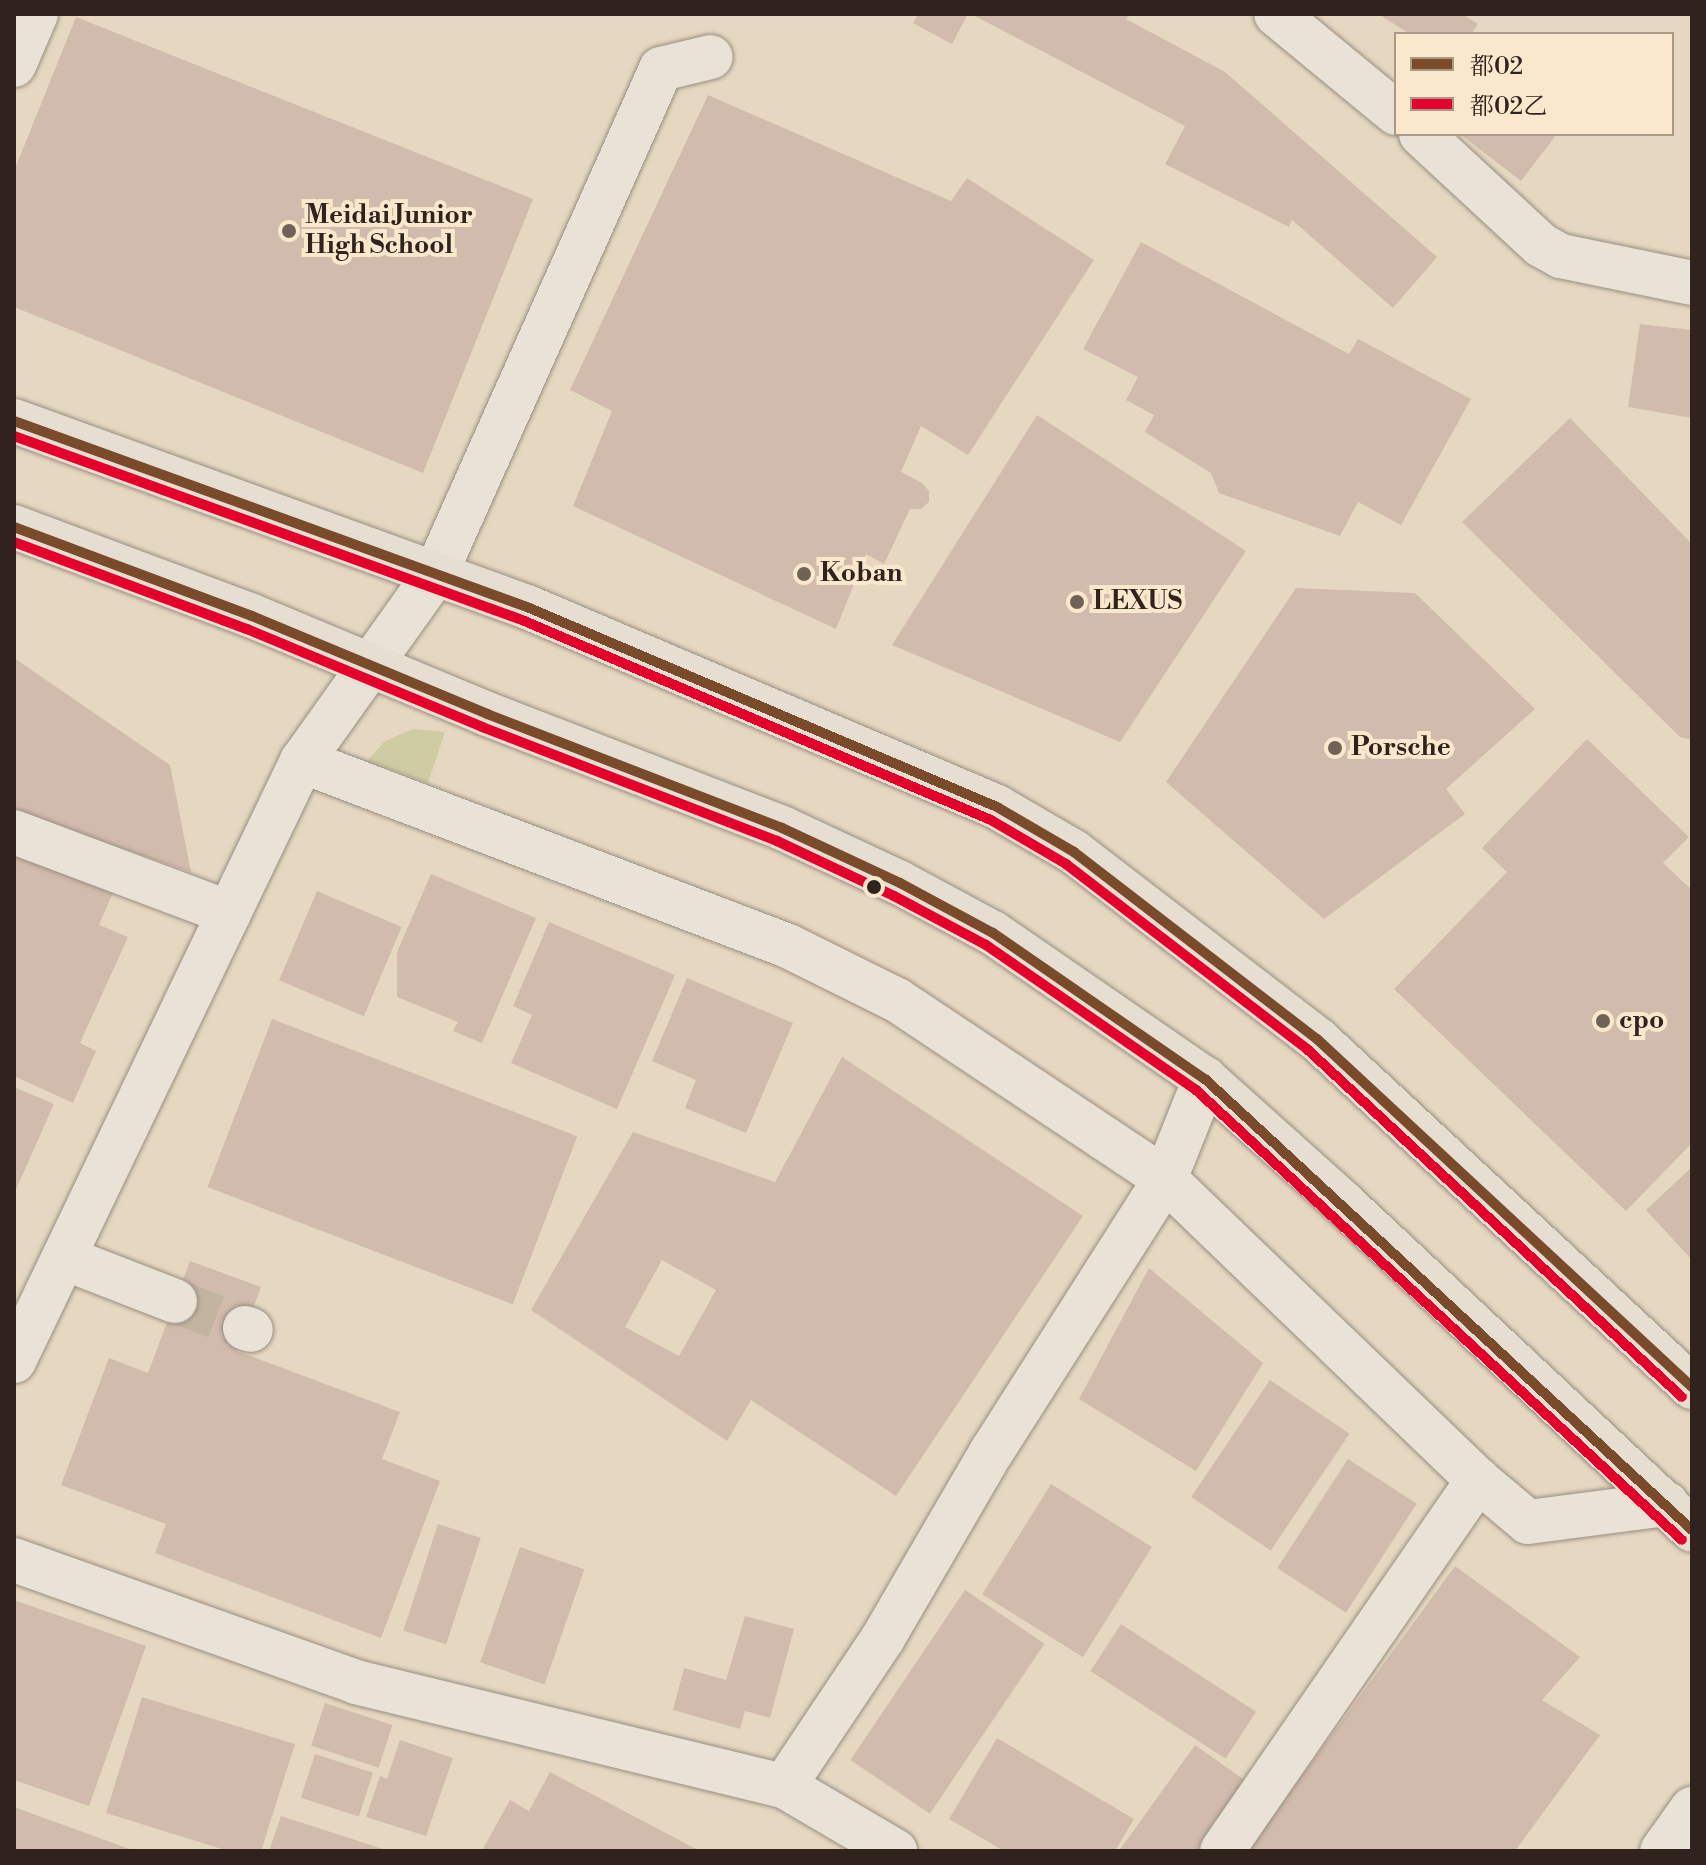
<!DOCTYPE html>
<meta charset="utf-8">
<style>
body{margin:0}
#map{position:relative;width:1706px;height:1865px;overflow:hidden;background:#e6d8c0;font-family:"Libre Bodoni","Noto Serif JP",serif}
div>[style]{position:absolute}
.green>*{inset:0;background:#cfcba2}
.building>*{inset:0;background:#d1bbac;transform-origin:0 0}
.minor-tunnel>*{height:44px;margin-top:-22px;transform-origin:0;background:repeating-linear-gradient(90deg,#c2b49f 0 44px,transparent 0 66px)}
.roads{filter:drop-shadow(0 0 2px #988e80) drop-shadow(0 0 2px #988e80)}
.minor>*{height:44px;margin:-22px;padding:0 22px;transform-origin:22px;border-radius:22px;background:#e9e2d7}
.highway>*{height:44px;margin:-22px;padding:0 22px;transform-origin:22px;border-radius:22px;background:#e6ded0}
.bus-1>*{height:10px;margin:-5px;padding:0 5px;transform-origin:5px;border-radius:5px;background:#7a4b2a}
.bus-2>*{height:10px;margin:-5px;padding:0 5px;transform-origin:5px;border-radius:5px;background:#e4002b}
.dots>*{width:22px;height:22px;translate:-50% -50%;box-sizing:border-box;border:4px solid #f9e8cc;border-radius:50%}
span{translate:-50% -50%;white-space:nowrap;text-align:center;line-height:1.15;-webkit-text-stroke:8px #f9e8cc;paint-order:stroke}
.poi-label{font-size:26px;color:#30231d;font-weight:700}
.left{translate:0 -50%;text-align:left}
.frame{position:absolute;inset:0;border:16px solid #30231d;pointer-events:none}
.legend{position:absolute;left:1394px;top:32px;width:280px;height:104px;box-sizing:border-box;background:#f9e8cc;border:2px solid #a99986;margin:0;padding:10px 14px;list-style:none;font-size:24px;color:#30231d}
.legend li{display:flex;align-items:center;gap:16px;height:40px}
.legend b{width:40px;border:2px solid #a99986}
</style>
<div id="map">
<div class="green">
<div style="clip-path:polygon(413px 729px,445px 732px,428px 783px,367px 761px,385px 741px)"></div>
</div>
<div class="building">
<div style="clip-path:polygon(918px 14px,968px 14px,952px 44px,913px 23px)"></div>
<div style="clip-path:polygon(971px 14px,1130px 14px,1126px 19px,1225px 72px,1437px 257px,1393px 308px,1292px 220px,1289px 227px,1165px 164px,1185px 126px)"></div>
<div style="clip-path:polygon(1378px 14px,1462px 14px,1478px 24px,1471px 34px,1410px 34px)"></div>
<div style="clip-path:polygon(76px 17px,533px 199px,423px 473px,14px 307px,14px 171px)"></div>
<div style="clip-path:polygon(708px 95px,951px 201px,967px 178px,1094px 260px,968px 455px,921px 426px,901px 472px,922px 483px,929px 491px,929px 502px,921px 509px,910px 509px,884px 564px,866px 554px,836px 629px,573px 506px,612px 411px,570px 390px)"></div>
<div style="clip-path:polygon(1460px 134px,1557px 134px,1521px 181px)"></div>
<div style="clip-path:polygon(1141px 242px,1349px 354px,1358px 339px,1471px 399px,1401px 525px,1358px 502px,1340px 536px,1219px 493px,1211px 473px,1145px 432px,1154px 415px,1126px 400px,1138px 377px,1083px 349px)"></div>
<div style="clip-path:polygon(1640px 324px,1692px 330px,1692px 418px,1628px 407px)"></div>
<div style="clip-path:polygon(1037px 415px,1246px 551px,1120px 742px,892px 645px)"></div>
<div style="clip-path:polygon(1570px 418px,1692px 544px,1692px 740px,1680px 737px,1462px 522px)"></div>
<div style="clip-path:polygon(1296px 588px,1415px 593px,1535px 709px,1446px 789px,1465px 814px,1324px 919px,1166px 782px)"></div>
<div style="clip-path:polygon(14px 658px,170px 765px,191px 872px,14px 812px)"></div>
<div style="clip-path:polygon(1587px 739px,1689px 837px,1663px 863px,1692px 890px,1692px 1143px,1626px 1211px,1394px 989px,1507px 872px,1482px 848px)"></div>
<div style="clip-path:polygon(14px 843px,115px 888px,99px 925px,128px 937px,80px 1043px,96px 1051px,73px 1103px,14px 1076px)"></div>
<div style="clip-path:polygon(431px 874px,536px 918px,482px 1043px,453px 1031px,458px 1022px,397px 997px,397px 952px)"></div>
<div style="left:317px;top:891px;width:92px;height:97px;rotate:23deg"></div>
<div style="clip-path:polygon(549px 922px,675px 975px,617px 1109px,511px 1063px,532px 1015px,513px 1006px)"></div>
<div style="clip-path:polygon(687px 978px,793px 1023px,746px 1133px,685px 1108px,696px 1080px,652px 1061px)"></div>
<div style="left:272px;top:1019px;width:327px;height:180px;rotate:21deg"></div>
<div style="clip-path:polygon(evenodd,842px 1057px,1083px 1216px,896px 1496px,751px 1400px,727px 1441px,531px 1310px,633px 1132px,775px 1182px,842px 1057px,662px 1260px,716px 1290px,679px 1356px,625px 1327px,662px 1260px)"></div>
<div style="clip-path:polygon(14px 1087px,54px 1104px,14px 1194px)"></div>
<div style="clip-path:polygon(1692px 1167px,1692px 1260px,1646px 1210px)"></div>
<div style="clip-path:polygon(190px 1261px,261px 1287px,237px 1351px,400px 1412px,382px 1459px,440px 1481px,381px 1638px,155px 1553px,166px 1524px,61px 1485px,109px 1358px,148px 1373px)"></div>
<div style="clip-path:polygon(1149px 1268px,1263px 1363px,1196px 1471px,1079px 1399px)"></div>
<div style="left:1270px;top:1380px;width:96px;height:141px;rotate:34deg"></div>
<div style="left:1348px;top:1459px;width:82px;height:130px;rotate:33deg"></div>
<div style="left:1051px;top:1484px;width:119px;height:130px;rotate:32deg"></div>
<div style="left:438px;top:1524px;width:45px;height:112px;rotate:18deg"></div>
<div style="left:520px;top:1547px;width:68px;height:122px;rotate:19deg"></div>
<div style="clip-path:polygon(1455px 1566px,1580px 1657px,1542px 1700px,1600px 1735px,1515px 1851px,1247px 1851px)"></div>
<div style="left:965px;top:1590px;width:96px;height:205px;rotate:34deg"></div>
<div style="clip-path:polygon(14px 1600px,146px 1646px,89px 1806px,14px 1780px)"></div>
<div style="clip-path:polygon(745px 1616px,794px 1629px,770px 1718px,745px 1711px,740px 1729px,673px 1710px,684px 1668px,726px 1680px)"></div>
<div style="left:1121px;top:1624px;width:161px;height:56px;rotate:33deg"></div>
<div style="clip-path:polygon(142px 1697px,295px 1744px,261px 1851px,228px 1851px,106px 1813px)"></div>
<div style="left:325px;top:1703px;width:71px;height:45px;rotate:18deg"></div>
<div style="clip-path:polygon(997px 1738px,1134px 1819px,1115px 1851px,1004px 1851px,949px 1819px)"></div>
<div style="clip-path:polygon(400px 1740px,453px 1758px,426px 1836px,366px 1817px,380px 1776px,387px 1779px)"></div>
<div style="clip-path:polygon(1195px 1745px,1246px 1781px,1196px 1851px,1119px 1851px)"></div>
<div style="left:315px;top:1754px;width:61px;height:46px;rotate:18deg"></div>
<div style="clip-path:polygon(550px 1772px,700px 1851px,483px 1849px,510px 1800px,529px 1811px)"></div>
<div style="clip-path:polygon(14px 1807px,135px 1851px,14px 1851px)"></div>
<div style="clip-path:polygon(281px 1816px,386px 1850px,386px 1851px,269px 1851px)"></div>
</div>
<div class="minor-tunnel">
<div style="left:175px;top:1301px;width:75px;rotate:21.1deg"></div>
</div>
<div class="roads">
<div class="minor">
<div style="left:1276px;top:14px;width:156px;rotate:39.5deg"></div>
<div style="left:14px;top:65px;width:56px;rotate:-66.7deg"></div>
<div style="left:1421px;top:134px;width:163px;rotate:42.8deg"></div>
<div style="left:1541px;top:245px;width:23px;rotate:29deg"></div>
<div style="left:1561px;top:256px;width:134px;rotate:11.6deg"></div>
<div style="left:302px;top:761px;width:520px;rotate:20.84deg"></div>
<div style="left:788px;top:946px;width:122px;rotate:26.4deg"></div>
<div style="left:897px;top:1000px;width:322px;rotate:33.7deg"></div>
<div style="left:1165px;top:1179px;width:434px;rotate:43.9deg"></div>
<div style="left:1478px;top:1480px;width:65px;rotate:40deg"></div>
<div style="left:1528px;top:1522px;width:140px;rotate:-7.4deg"></div>
<div style="left:14px;top:832px;width:230px;rotate:20.6deg"></div>
<div style="left:64px;top:1258px;width:119px;rotate:21.2deg"></div>
<div style="left:245px;top:1328px;width:6px;rotate:18deg"></div>
<div style="left:14px;top:1361px;width:666px;rotate:-64.36deg"></div>
<div style="left:302px;top:761px;width:231px;rotate:-54.5deg"></div>
<div style="left:436px;top:573px;width:552px;rotate:-65.94deg"></div>
<div style="left:661px;top:69px;width:51px;rotate:-13.5deg"></div>
<div style="left:14px;top:1560px;width:363px;rotate:19.6deg"></div>
<div style="left:356px;top:1682px;width:440px;rotate:13.7deg"></div>
<div style="left:784px;top:1786px;width:129px;rotate:30.4deg"></div>
<div style="left:784px;top:1786px;width:178px;rotate:-56.2deg"></div>
<div style="left:883px;top:1638px;width:216px;rotate:-59.8deg"></div>
<div style="left:992px;top:1451px;width:322px;rotate:-57.5deg"></div>
<div style="left:1165px;top:1179px;width:108px;rotate:-68.2deg"></div>
<div style="left:1222px;top:1851px;width:451px;rotate:-55.4deg"></div>
<div style="left:1662px;top:1851px;width:52px;rotate:-54.5deg"></div>
</div>
<div class="highway">
<div style="left:14px;top:421px;width:546px;rotate:19.93deg"></div>
<div style="left:527px;top:607px;width:511px;rotate:23.05deg"></div>
<div style="left:997px;top:807px;width:89px;rotate:30.3deg"></div>
<div style="left:1074px;top:852px;width:307px;rotate:37.6deg"></div>
<div style="left:1317px;top:1039px;width:512px;rotate:42.86deg"></div>
<div style="left:14px;top:527px;width:254px;rotate:20.5deg"></div>
<div style="left:252px;top:616px;width:255px;rotate:22.6deg"></div>
<div style="left:487px;top:714px;width:316px;rotate:21.1deg"></div>
<div style="left:782px;top:828px;width:130px;rotate:25deg"></div>
<div style="left:900px;top:883px;width:106px;rotate:28.3deg"></div>
<div style="left:993px;top:933px;width:257px;rotate:34.6deg"></div>
<div style="left:1205px;top:1079px;width:186px;rotate:41.9deg"></div>
<div style="left:1343px;top:1203px;width:478px;rotate:43.1deg"></div>
</div>
</div>
<div class="bus-1">
<div style="left:14px;top:421px;width:546px;rotate:19.93deg"></div>
<div style="left:527px;top:607px;width:511px;rotate:23.05deg"></div>
<div style="left:997px;top:807px;width:89px;rotate:30.3deg"></div>
<div style="left:1074px;top:852px;width:307px;rotate:37.6deg"></div>
<div style="left:1317px;top:1039px;width:512px;rotate:42.86deg"></div>
<div style="left:14px;top:527px;width:254px;rotate:20.5deg"></div>
<div style="left:252px;top:616px;width:255px;rotate:22.6deg"></div>
<div style="left:487px;top:714px;width:316px;rotate:21.1deg"></div>
<div style="left:782px;top:828px;width:130px;rotate:25deg"></div>
<div style="left:900px;top:883px;width:106px;rotate:28.3deg"></div>
<div style="left:993px;top:933px;width:257px;rotate:34.6deg"></div>
<div style="left:1205px;top:1079px;width:664px;rotate:42.8deg"></div>
</div>
<div class="bus-2">
<div style="left:14px;top:436px;width:540px;rotate:19.91deg"></div>
<div style="left:522px;top:620px;width:510px;rotate:23.1deg"></div>
<div style="left:991px;top:820px;width:87px;rotate:30.4deg"></div>
<div style="left:1066px;top:864px;width:305px;rotate:37.5deg"></div>
<div style="left:1308px;top:1050px;width:510px;rotate:42.86deg"></div>
<div style="left:14px;top:542px;width:249px;rotate:20.5deg"></div>
<div style="left:247px;top:629px;width:255px;rotate:22.6deg"></div>
<div style="left:482px;top:727px;width:316px;rotate:21.1deg"></div>
<div style="left:777px;top:841px;width:129px;rotate:25.2deg"></div>
<div style="left:894px;top:896px;width:104px;rotate:28deg"></div>
<div style="left:986px;top:945px;width:255px;rotate:34.6deg"></div>
<div style="left:1196px;top:1090px;width:662px;rotate:42.8deg"></div>
</div>
<div class="dots">
<div style="left:289px;top:231px;background:#706256"></div>
<div style="left:804px;top:574px;background:#706256"></div>
<div style="left:1077px;top:602px;background:#706256"></div>
<div style="left:1335px;top:748px;background:#706256"></div>
<div style="left:874px;top:887px;background:#30231d"></div>
<div style="left:1603px;top:1021px;background:#706256"></div>
</div>
<div class="poi-label">
<span class="left" style="left:305px;top:231px">Meidai Junior<br>High School</span>
<span class="left" style="left:820px;top:574px">Koban</span>
<span class="left" style="left:1093px;top:602px">LEXUS</span>
<span class="left" style="left:1351px;top:748px">Porsche</span>
<span class="left" style="left:1619px;top:1021px">cpo</span>
</div>
<div class="frame"></div>
<ul class="legend">
<li><b style="height:10px;background:#7a4b2a"></b>都02</li>
<li><b style="height:10px;background:#e4002b"></b>都02乙</li>
</ul>
</div>
